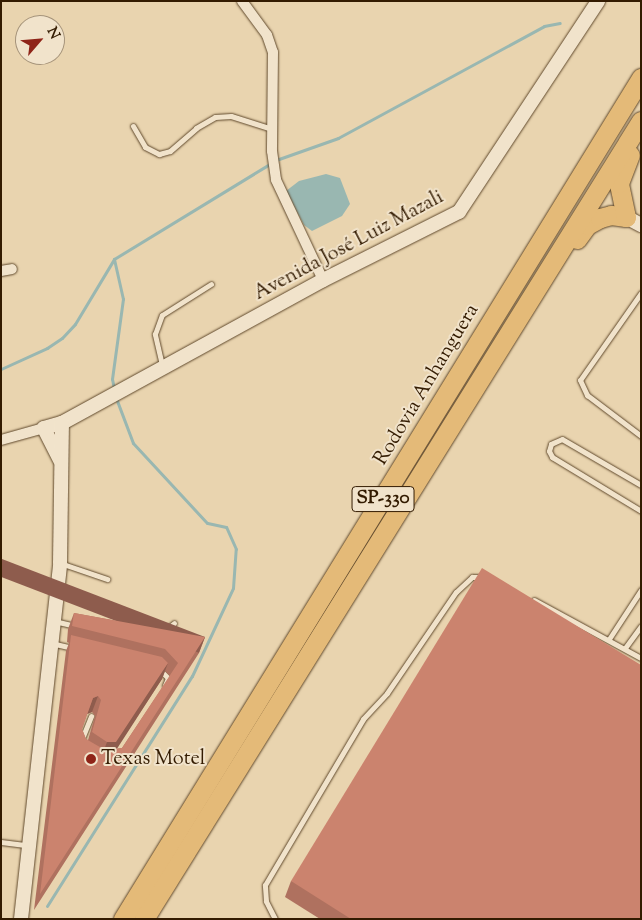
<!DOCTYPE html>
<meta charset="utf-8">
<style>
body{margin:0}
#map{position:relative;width:642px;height:920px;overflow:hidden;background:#e9d4af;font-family:"Sorts Mill Goudy",serif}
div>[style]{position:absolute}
.water>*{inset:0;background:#99b7b1}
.stream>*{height:3px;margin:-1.5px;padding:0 1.5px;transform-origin:1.5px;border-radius:1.5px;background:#99b7b1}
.roads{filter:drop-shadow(0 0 1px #60492c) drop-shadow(0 0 1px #60492c)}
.lane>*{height:5px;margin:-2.5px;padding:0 2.5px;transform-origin:2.5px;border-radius:2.5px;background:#f1e3cb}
.street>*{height:10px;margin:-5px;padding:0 5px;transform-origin:5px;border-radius:5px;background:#f1e3cb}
.secondary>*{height:14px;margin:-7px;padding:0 7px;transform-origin:7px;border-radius:7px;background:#f1e3cb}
.highway>*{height:19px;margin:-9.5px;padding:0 9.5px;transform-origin:9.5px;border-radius:9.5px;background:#e4ba78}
.wall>*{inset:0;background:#af715f}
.shaded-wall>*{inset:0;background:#8e5c4d;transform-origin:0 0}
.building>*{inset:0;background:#cb836e}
.dots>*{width:14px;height:14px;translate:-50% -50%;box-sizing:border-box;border:2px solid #f1e3cb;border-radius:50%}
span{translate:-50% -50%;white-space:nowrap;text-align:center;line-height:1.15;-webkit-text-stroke:4px #f1e3cb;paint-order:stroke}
.shield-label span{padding:1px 4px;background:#f1e3cb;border:1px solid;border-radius:4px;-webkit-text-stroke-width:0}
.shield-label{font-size:19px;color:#331b01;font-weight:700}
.street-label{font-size:20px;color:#331b01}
.poi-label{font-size:20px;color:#331b01}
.left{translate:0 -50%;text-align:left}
.frame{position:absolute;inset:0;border:2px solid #331b01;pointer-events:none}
.north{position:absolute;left:15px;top:15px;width:50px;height:50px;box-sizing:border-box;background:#f1e3cb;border:1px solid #a5937a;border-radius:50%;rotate:63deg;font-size:14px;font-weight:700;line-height:20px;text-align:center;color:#331b01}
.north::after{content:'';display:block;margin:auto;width:18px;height:22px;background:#8f2418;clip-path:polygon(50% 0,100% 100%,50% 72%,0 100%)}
</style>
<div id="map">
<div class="water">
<div style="clip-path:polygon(326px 174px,340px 178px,350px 204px,342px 216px,312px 231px,304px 225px,286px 191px,299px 181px)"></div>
</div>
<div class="stream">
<div style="left:276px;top:160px;width:66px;rotate:-19.5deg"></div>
<div style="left:338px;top:138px;width:234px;rotate:-28.5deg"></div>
<div style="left:544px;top:26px;width:16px;rotate:-11deg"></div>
<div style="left:1px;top:369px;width:51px;rotate:-24.5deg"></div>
<div style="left:47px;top:348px;width:18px;rotate:-34deg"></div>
<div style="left:62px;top:338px;width:19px;rotate:-47deg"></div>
<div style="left:75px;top:324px;width:76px;rotate:-59deg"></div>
<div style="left:114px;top:259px;width:184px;rotate:-31.4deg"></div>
<div style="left:114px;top:389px;width:10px;rotate:-101deg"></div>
<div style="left:112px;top:379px;width:81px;rotate:-82.2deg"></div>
<div style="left:123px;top:299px;width:41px;rotate:-102.7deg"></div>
<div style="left:47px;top:906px;width:272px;rotate:-57.8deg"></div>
<div style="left:192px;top:676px;width:97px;rotate:-65deg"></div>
<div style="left:233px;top:588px;width:39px;rotate:-86deg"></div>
<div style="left:236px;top:549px;width:24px;rotate:-114deg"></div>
<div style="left:226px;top:527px;width:19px;rotate:-168deg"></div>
<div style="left:207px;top:523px;width:109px;rotate:-132.8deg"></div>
<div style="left:133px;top:443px;width:48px;rotate:-110.7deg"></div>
</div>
<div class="roads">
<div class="lane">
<div style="left:133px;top:126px;width:24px;rotate:60deg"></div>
<div style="left:145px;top:147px;width:16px;rotate:27deg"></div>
<div style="left:159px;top:154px;width:11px;rotate:-15deg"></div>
<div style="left:170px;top:151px;width:35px;rotate:-41deg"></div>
<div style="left:196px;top:128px;width:22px;rotate:-30deg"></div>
<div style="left:215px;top:117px;width:16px;rotate:-4deg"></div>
<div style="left:231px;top:116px;width:43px;rotate:17.6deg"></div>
<div style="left:641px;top:293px;width:106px;rotate:125deg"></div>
<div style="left:580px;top:380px;width:17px;rotate:65deg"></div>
<div style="left:587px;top:395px;width:68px;rotate:37.2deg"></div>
<div style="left:162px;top:365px;width:32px;rotate:-103deg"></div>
<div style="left:155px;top:334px;width:20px;rotate:-70deg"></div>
<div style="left:162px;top:315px;width:58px;rotate:-32.3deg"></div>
<div style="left:641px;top:485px;width:91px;rotate:-149.8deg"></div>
<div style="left:562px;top:439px;width:12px;rotate:156deg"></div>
<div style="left:551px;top:444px;width:7px;rotate:106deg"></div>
<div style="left:549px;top:451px;width:7px;rotate:63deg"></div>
<div style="left:552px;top:457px;width:104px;rotate:31.2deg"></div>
<div style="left:60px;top:563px;width:50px;rotate:18.8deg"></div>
<div style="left:534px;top:600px;width:122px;rotate:28.5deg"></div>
<div style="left:54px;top:621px;width:22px;rotate:13deg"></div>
<div style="left:161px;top:634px;width:17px;rotate:-40deg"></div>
<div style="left:609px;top:639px;width:59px;rotate:-56.9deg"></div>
<div style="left:51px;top:643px;width:22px;rotate:13deg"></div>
<div style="left:625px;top:648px;width:27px;rotate:-54deg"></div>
<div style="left:160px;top:670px;width:11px;rotate:45deg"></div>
<div style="left:168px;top:678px;width:8px;rotate:113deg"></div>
<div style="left:81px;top:741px;width:27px;rotate:-68deg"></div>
<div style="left:1px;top:842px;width:26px;rotate:7deg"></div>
<div style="left:275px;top:919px;width:20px;rotate:-117deg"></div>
<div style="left:266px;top:901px;width:16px;rotate:-94deg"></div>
<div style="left:265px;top:885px;width:193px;rotate:-59.4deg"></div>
<div style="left:363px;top:719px;width:35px;rotate:-47deg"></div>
<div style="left:387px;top:693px;width:122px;rotate:-55.7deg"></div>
<div style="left:456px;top:592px;width:22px;rotate:-43deg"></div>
<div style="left:472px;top:577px;width:9px"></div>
</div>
<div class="street">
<div style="left:242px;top:1px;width:42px;rotate:53.7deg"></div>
<div style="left:267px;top:35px;width:18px;rotate:71deg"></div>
<div style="left:273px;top:52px;width:99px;rotate:90.6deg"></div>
<div style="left:272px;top:151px;width:29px;rotate:82deg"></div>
<div style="left:276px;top:180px;width:110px;rotate:64.8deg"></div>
<div style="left:1px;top:271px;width:11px;rotate:-10deg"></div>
<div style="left:1px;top:440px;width:45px;rotate:-15.6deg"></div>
</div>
<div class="secondary">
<div style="left:626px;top:217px;width:17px;rotate:28deg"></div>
<div style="left:60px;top:460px;width:36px;rotate:-117deg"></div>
<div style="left:44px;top:428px;width:19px;rotate:-16deg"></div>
<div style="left:62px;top:423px;width:298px;rotate:-28.7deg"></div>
<div style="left:323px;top:280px;width:152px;rotate:-26.6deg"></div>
<div style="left:459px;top:212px;width:253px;rotate:-56.6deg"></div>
<div style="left:21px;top:919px;width:358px;rotate:-83.7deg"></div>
<div style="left:60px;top:563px;width:140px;rotate:-89.2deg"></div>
</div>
<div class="highway">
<div style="left:577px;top:239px;width:17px;rotate:-54deg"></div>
<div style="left:587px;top:225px;width:15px;rotate:-28deg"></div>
<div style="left:600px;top:218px;width:11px;rotate:-15deg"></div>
<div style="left:611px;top:215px;width:15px;rotate:8deg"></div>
<div style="left:626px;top:217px;width:35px;rotate:-102deg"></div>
<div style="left:619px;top:183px;width:30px;rotate:-69deg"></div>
<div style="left:123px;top:919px;width:988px;rotate:-58.37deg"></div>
<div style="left:144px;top:919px;width:940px;rotate:-58.09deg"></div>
</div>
</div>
<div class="wall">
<div style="clip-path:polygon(evenodd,74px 613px,205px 637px,199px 653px,34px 910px,66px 651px,69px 643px,67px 642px,68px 629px,74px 613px,165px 671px,170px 676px,122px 748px,116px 749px,162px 679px,165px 671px,74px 613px,92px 712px,95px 716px,88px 740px,86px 739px,82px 729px,87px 714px,92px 712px)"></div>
<div style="clip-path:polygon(291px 881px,641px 919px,320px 919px,285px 897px)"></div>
</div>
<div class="shaded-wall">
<div style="left:205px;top:637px;width:17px;height:305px;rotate:111deg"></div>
<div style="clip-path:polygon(168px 663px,162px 679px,111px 758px,101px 758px,107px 742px)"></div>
<div style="clip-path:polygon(98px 696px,92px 712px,87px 714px,93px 698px)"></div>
</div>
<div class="building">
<div style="clip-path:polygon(482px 568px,641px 665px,641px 919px,351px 919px,291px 881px)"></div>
<div style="clip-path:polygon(74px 613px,205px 637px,40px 894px,71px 635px,162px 657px,168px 663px,116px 742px,107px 742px,92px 732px,101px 700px,98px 696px,93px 698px,82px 729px,86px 739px,105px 750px,122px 748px,178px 663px,165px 649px,72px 626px)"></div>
</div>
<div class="dots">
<div style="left:91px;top:759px;background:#8f2418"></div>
</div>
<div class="shield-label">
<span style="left:383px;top:499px">SP-330</span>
</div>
<div class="street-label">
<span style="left:349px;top:246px;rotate:-28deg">Avenida José Luiz Mazali</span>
<span style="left:427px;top:385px;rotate:-59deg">Rodovia Anhanguera</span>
</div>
<div class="poi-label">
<span class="left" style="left:101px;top:759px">Texas Motel</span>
</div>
<div class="frame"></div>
<div class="north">N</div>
</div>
